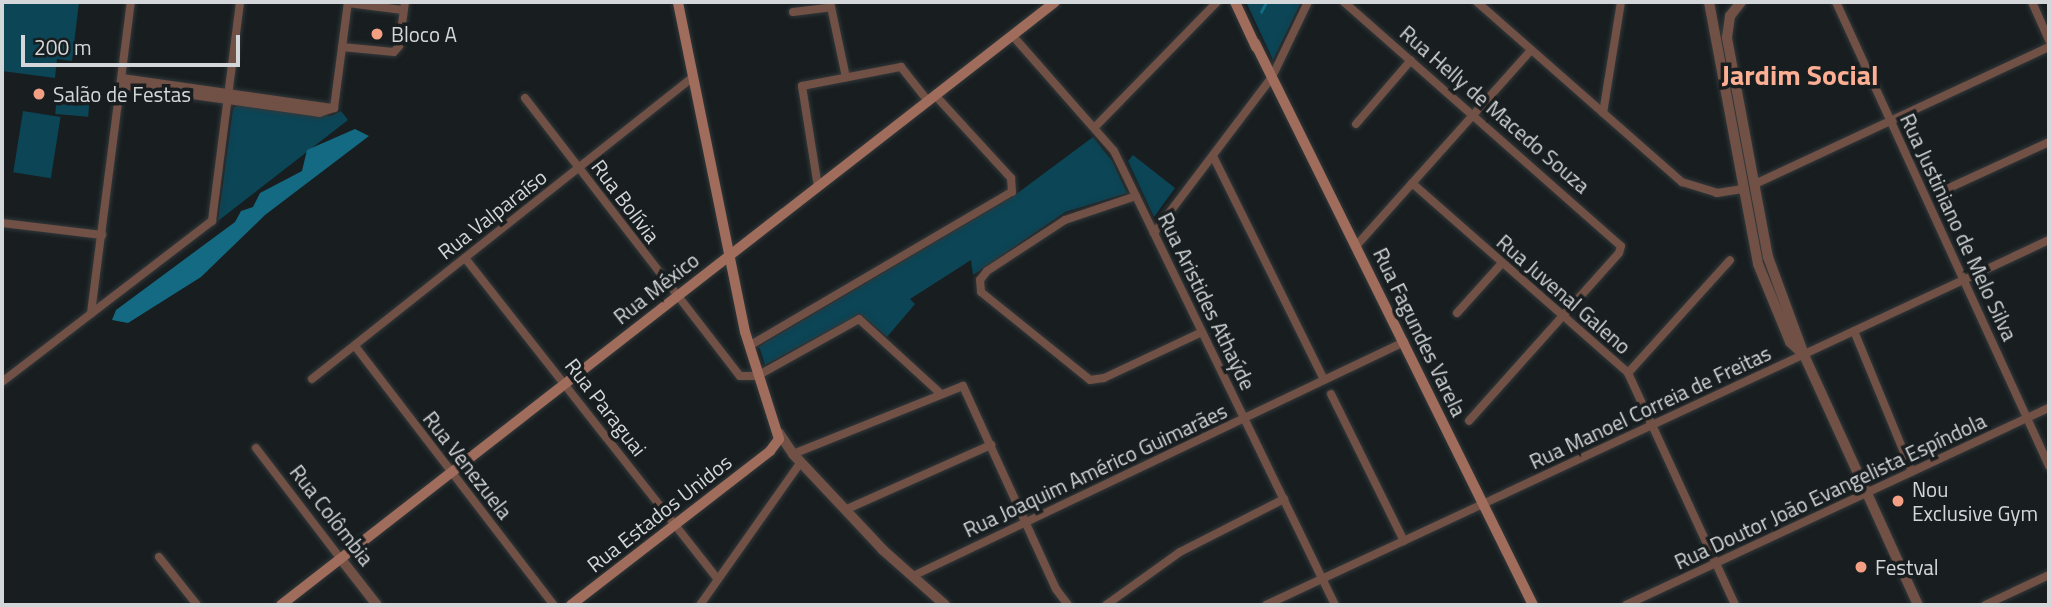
<!DOCTYPE html>
<meta charset="utf-8">
<style>
body{margin:0}
#map{position:relative;width:2051px;height:607px;overflow:hidden;background:#181e20;font-family:"Titillium Web",sans-serif}
div>[style]{position:absolute}
.green>*{inset:0;background:#0b4556;transform-origin:0 0}
.water>*{inset:0;background:#136a82}
.stream>*{height:2.5px;margin:-1.25px;padding:0 1.25px;transform-origin:1.25px;border-radius:1.25px;background:#136a82}
.roads{filter:drop-shadow(0 0 2px #32383a) drop-shadow(0 0 2px #32383a)}
.minor>*{height:8px;margin:-4px;padding:0 4px;transform-origin:4px;border-radius:4px;background:#715045}
.tertiary>*{height:10px;margin:-5px;padding:0 5px;transform-origin:5px;border-radius:5px;background:#715045}
.secondary>*{height:10px;margin:-5px;padding:0 5px;transform-origin:5px;border-radius:5px;background:#a06c5b}
.dots>*{width:19px;height:19px;translate:-50% -50%;box-sizing:border-box;border:4px solid #181e20;border-radius:50%}
span{translate:-50% -50%;white-space:nowrap;text-align:center;line-height:1.15;-webkit-text-stroke:7px #181e20;paint-order:stroke}
.poi-label{font-size:21px;color:#d4d7d9}
.left{translate:0 -50%;text-align:left}
.street-label{font-size:21px;color:#d4d7d9}
.district-label{font-size:28px;color:#fdaf94;font-weight:700}
.frame{position:absolute;inset:0;border:4px solid #d4d7d9;pointer-events:none}
.scale{position:absolute;left:21px;top:35px;width:219px;height:32px;box-sizing:border-box;border:4px solid #d4d7d9;border-top:0;padding-left:9px;font-size:21px;line-height:24px;white-space:nowrap;color:#d4d7d9;-webkit-text-stroke:5px #181e20;paint-order:stroke}
</style>
<div id="map">
<div class="green">
<div style="clip-path:polygon(2px 2px,79px 2px,72px 61px,57px 59px,55px 78px,2px 71px)"></div>
<div style="clip-path:polygon(1248px 2px,1301px 2px,1273px 60px,1247px 4px)"></div>
<div style="left:57px;top:94px;width:33px;height:20px;rotate:5deg"></div>
<div style="clip-path:polygon(238px 104px,331px 116px,341px 111px,348px 120px,218px 221px,233px 109px)"></div>
<div style="left:23px;top:111px;width:38px;height:62px;rotate:9deg"></div>
<div style="clip-path:polygon(1093px 137px,1112px 161px,1127px 193px,1065px 212px,973px 275px,971px 260px,910px 299px,915px 304px,887px 337px,860px 314px,765px 365px,759px 346px,1015px 195px)"></div>
<div style="clip-path:polygon(1133px 155px,1175px 188px,1154px 217px,1128px 161px)"></div>
</div>
<div class="water">
<div style="clip-path:polygon(355px 129px,369px 136px,265px 215px,201px 277px,128px 323px,112px 320px,116px 310px,235px 222px,241px 211px,253px 207px,260px 193px,302px 171px,307px 150px)"></div>
</div>
<div class="stream">
<div style="left:1261px;top:12px;width:11px;rotate:-63deg"></div>
</div>
<div class="roads">
<div class="minor">
<div style="left:830px;top:2px;width:77px;rotate:78deg"></div>
<div style="left:1344px;top:2px;width:369px;rotate:41.4deg"></div>
<div style="left:1621px;top:246px;width:7px;rotate:106deg"></div>
<div style="left:1619px;top:253px;width:225px;rotate:131.8deg"></div>
<div style="left:1477px;top:2px;width:273px;rotate:41.3deg"></div>
<div style="left:1682px;top:182px;width:37px;rotate:17deg"></div>
<div style="left:1717px;top:193px;width:26px;rotate:-9deg"></div>
<div style="left:1836px;top:2px;width:511px;rotate:65.34deg"></div>
<div style="left:2032px;top:2px;width:42px;rotate:65.9deg"></div>
<div style="left:348px;top:3px;width:55px;rotate:7.3deg"></div>
<div style="left:793px;top:12px;width:38px;rotate:-7deg"></div>
<div style="left:1012px;top:35px;width:154px;rotate:48.7deg"></div>
<div style="left:1114px;top:151px;width:505px;rotate:64.04deg"></div>
<div style="left:342px;top:47px;width:52px;rotate:5.5deg"></div>
<div style="left:394px;top:52px;width:8px;rotate:-50deg"></div>
<div style="left:399px;top:46px;width:44px;rotate:-82.2deg"></div>
<div style="left:122px;top:78px;width:214px;rotate:8.1deg"></div>
<div style="left:121px;top:85px;width:200px;rotate:8deg"></div>
<div style="left:319px;top:113px;width:16px;rotate:-18deg"></div>
<div style="left:525px;top:98px;width:351px;rotate:52.3deg"></div>
<div style="left:740px;top:376px;width:17px"></div>
<div style="left:757px;top:376px;width:117px;rotate:-29.2deg"></div>
<div style="left:859px;top:319px;width:110px;rotate:42.4deg"></div>
<div style="left:334px;top:108px;width:107px;rotate:-82.5deg"></div>
<div style="left:1603px;top:113px;width:112px;rotate:-80.8deg"></div>
<div style="left:1356px;top:124px;width:84px;rotate:-49.3deg"></div>
<div style="left:1095px;top:127px;width:175px;rotate:-45.7deg"></div>
<div style="left:1213px;top:156px;width:250px;rotate:63.6deg"></div>
<div style="left:1412px;top:183px;width:288px;rotate:41.3deg"></div>
<div style="left:1628px;top:373px;width:255px;rotate:65.2deg"></div>
<div style="left:1755px;top:184px;width:324px;rotate:-25deg"></div>
<div style="left:818px;top:187px;width:102px;rotate:-99deg"></div>
<div style="left:802px;top:86px;width:101px;rotate:-10.9deg"></div>
<div style="left:901px;top:67px;width:43px;rotate:51.5deg"></div>
<div style="left:1938px;top:193px;width:122px;rotate:-24.7deg"></div>
<div style="left:1136px;top:196px;width:75px;rotate:161.3deg"></div>
<div style="left:1065px;top:220px;width:93px;rotate:146.8deg"></div>
<div style="left:987px;top:271px;width:11px;rotate:128deg"></div>
<div style="left:980px;top:280px;width:12px;rotate:85deg"></div>
<div style="left:981px;top:292px;width:140px;rotate:38.9deg"></div>
<div style="left:1090px;top:380px;width:14px;rotate:-8deg"></div>
<div style="left:1104px;top:378px;width:108px;rotate:-25.1deg"></div>
<div style="left:2px;top:223px;width:101px;rotate:6.8deg"></div>
<div style="left:1154px;top:233px;width:196px;rotate:-52.9deg"></div>
<div style="left:1272px;top:77px;width:83px;rotate:-64.4deg"></div>
<div style="left:1356px;top:246px;width:263px;rotate:-48.2deg"></div>
<div style="left:465px;top:258px;width:409px;rotate:51.8deg"></div>
<div style="left:91px;top:313px;width:314px;rotate:-82.7deg"></div>
<div style="left:1457px;top:313px;width:67px;rotate:-48deg"></div>
<div style="left:1854px;top:331px;width:152px;rotate:67.6deg"></div>
<div style="left:355px;top:346px;width:327px;rotate:52.5deg"></div>
<div style="left:749px;top:346px;width:305px;rotate:-30.4deg"></div>
<div style="left:1012px;top:192px;width:14px;rotate:-94deg"></div>
<div style="left:1011px;top:178px;width:113px;rotate:-132.5deg"></div>
<div style="left:1628px;top:373px;width:152px;rotate:-47.9deg"></div>
<div style="left:312px;top:379px;width:486px;rotate:-38.4deg"></div>
<div style="left:2px;top:382px;width:265px;rotate:-37.5deg"></div>
<div style="left:212px;top:221px;width:221px;rotate:-82.7deg"></div>
<div style="left:1331px;top:394px;width:164px;rotate:63.6deg"></div>
<div style="left:256px;top:448px;width:140px;rotate:52.6deg"></div>
<div style="left:793px;top:454px;width:183px;rotate:-21.8deg"></div>
<div style="left:963px;top:386px;width:223px;rotate:65.4deg"></div>
<div style="left:1056px;top:589px;width:20px;rotate:53deg"></div>
<div style="left:847px;top:509px;width:158px;rotate:-24deg"></div>
<div style="left:159px;top:557px;width:61px;rotate:51.6deg"></div>
<div style="left:915px;top:575px;width:542px;rotate:-25.48deg"></div>
<div style="left:700px;top:605px;width:175px;rotate:-54.8deg"></div>
<div style="left:1106px;top:605px;width:91px;rotate:-35.6deg"></div>
<div style="left:1180px;top:552px;width:117px;rotate:-27deg"></div>
<div style="left:1266px;top:605px;width:864px;rotate:-24.99deg"></div>
<div style="left:1626px;top:605px;width:467px;rotate:-25deg"></div>
<div style="left:1985px;top:605px;width:71px;rotate:-25.1deg"></div>
</div>
<div class="tertiary">
<div style="left:1709px;top:2px;width:267px;rotate:79.4deg"></div>
<div style="left:1758px;top:264px;width:84px;rotate:67.7deg"></div>
<div style="left:1790px;top:342px;width:19px;rotate:43deg"></div>
<div style="left:1741px;top:2px;width:18px;rotate:128deg"></div>
<div style="left:1730px;top:16px;width:22px;rotate:98deg"></div>
<div style="left:1727px;top:38px;width:223px;rotate:79.4deg"></div>
<div style="left:1768px;top:257px;width:104px;rotate:69.8deg"></div>
<div style="left:1804px;top:355px;width:275px;rotate:65.5deg"></div>
<div style="left:779px;top:433px;width:25px;rotate:56deg"></div>
<div style="left:793px;top:454px;width:132px;rotate:46.8deg"></div>
<div style="left:883px;top:550px;width:83px;rotate:41.6deg"></div>
<div style="left:341px;top:559px;width:58px;rotate:52deg"></div>
</div>
<div class="secondary">
<div style="left:1235px;top:2px;width:50px;rotate:65deg"></div>
<div style="left:1255px;top:43px;width:627px;rotate:63.68deg"></div>
<div style="left:281px;top:605px;width:981px;rotate:-37.92deg"></div>
<div style="left:571px;top:605px;width:252px;rotate:-37.7deg"></div>
<div style="left:770px;top:451px;width:15px;rotate:-53deg"></div>
<div style="left:779px;top:439px;width:112px;rotate:-107.6deg"></div>
<div style="left:745px;top:332px;width:337px;rotate:-101.5deg"></div>
</div>
</div>
<div class="dots">
<div style="left:377px;top:34px;background:#f39f83"></div>
<div style="left:39px;top:94px;background:#f39f83"></div>
<div style="left:1898px;top:501px;background:#f39f83"></div>
<div style="left:1861px;top:567px;background:#f39f83"></div>
</div>
<div class="poi-label">
<span class="left" style="left:391px;top:34px">Bloco A</span>
<span class="left" style="left:53px;top:94px">Salão de Festas</span>
<span class="left" style="left:1912px;top:501px">Nou<br>Exclusive Gym</span>
<span class="left" style="left:1875px;top:567px">Festval</span>
</div>
<div class="street-label">
<span style="left:1495px;top:109px;rotate:41deg">Rua Helly de Macedo Souza</span>
<span style="left:626px;top:201px;rotate:53deg">Rua Bolívia</span>
<span style="left:492px;top:214px;rotate:-38deg">Rua Valparaíso</span>
<span style="left:1959px;top:227px;rotate:65deg">Rua Justiniano de Melo Silva</span>
<span style="left:656px;top:288px;rotate:-38deg">Rua México</span>
<span style="left:1564px;top:294px;rotate:41deg">Rua Juvenal Galeno</span>
<span style="left:1207px;top:301px;rotate:64deg">Rua Aristides Athaýde</span>
<span style="left:1420px;top:332px;rotate:64deg">Rua Fagundes Varela</span>
<span style="left:606px;top:407px;rotate:52deg">Rua Paraguai</span>
<span style="left:1650px;top:407px;rotate:-25deg">Rua Manoel Correia de Freitas</span>
<span style="left:468px;top:465px;rotate:52deg">Rua Venezuela</span>
<span style="left:1095px;top:470px;rotate:-25deg">Rua Joaquim Américo Guimarães</span>
<span style="left:1830px;top:491px;rotate:-25deg">Rua Doutor João Evangelista Espíndola</span>
<span style="left:659px;top:513px;rotate:-38deg">Rua Estados Unidos</span>
<span style="left:332px;top:515px;rotate:52deg">Rua Colômbia</span>
</div>
<div class="district-label">
<span style="left:1800px;top:75px">Jardim Social</span>
</div>
<div class="frame"></div>
<div class="scale">200 m</div>
</div>
